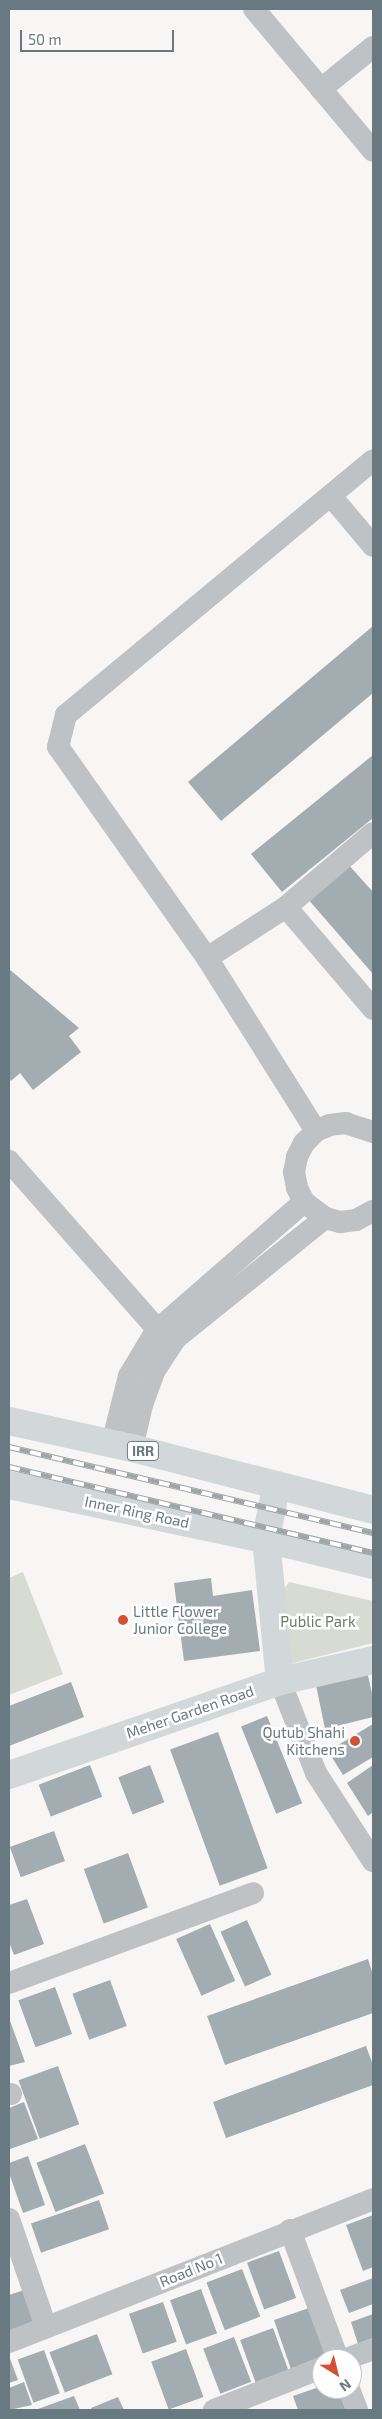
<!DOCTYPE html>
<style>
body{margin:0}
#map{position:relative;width:382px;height:2419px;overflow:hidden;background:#f7f6f4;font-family:"Exo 2",sans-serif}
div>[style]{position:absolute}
.green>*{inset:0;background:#d7dbd3}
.building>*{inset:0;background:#a3acb0;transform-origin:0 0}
.minor>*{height:22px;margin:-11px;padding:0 11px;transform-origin:11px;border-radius:11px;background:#bec2c5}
.major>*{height:28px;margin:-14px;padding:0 14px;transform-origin:14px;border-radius:14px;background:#d2d8da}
.rail>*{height:5.5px;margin-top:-2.75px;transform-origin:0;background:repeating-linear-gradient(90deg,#fff 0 11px,#9ea5a9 0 22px);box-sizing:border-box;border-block:1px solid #9ea5a9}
.dots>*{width:14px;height:14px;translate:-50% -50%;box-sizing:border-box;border:2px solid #fff;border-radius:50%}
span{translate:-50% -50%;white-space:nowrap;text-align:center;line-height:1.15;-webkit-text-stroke:5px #fff;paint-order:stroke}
.shield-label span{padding:1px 4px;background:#fff;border:1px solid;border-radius:4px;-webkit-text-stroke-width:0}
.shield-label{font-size:14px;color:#687982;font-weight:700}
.street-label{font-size:15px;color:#687982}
.poi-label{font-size:15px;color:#687982}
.left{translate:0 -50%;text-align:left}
.right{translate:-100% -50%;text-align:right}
.park-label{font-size:15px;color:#6c7a66}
.frame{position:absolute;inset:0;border:10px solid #687982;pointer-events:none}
.north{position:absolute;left:312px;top:2349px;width:50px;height:50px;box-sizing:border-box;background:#fff;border:1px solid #c3c9cd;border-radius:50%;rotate:144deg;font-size:14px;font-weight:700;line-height:20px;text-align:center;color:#687982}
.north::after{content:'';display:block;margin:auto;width:18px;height:22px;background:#d54f35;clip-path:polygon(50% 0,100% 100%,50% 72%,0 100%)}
.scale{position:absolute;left:20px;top:30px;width:154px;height:22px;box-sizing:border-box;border:2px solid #687982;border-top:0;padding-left:6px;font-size:15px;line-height:18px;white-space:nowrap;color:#687982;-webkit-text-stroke:4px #fff;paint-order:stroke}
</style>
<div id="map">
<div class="green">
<div style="clip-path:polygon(23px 1572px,63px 1674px,9px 1695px,9px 1578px)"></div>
<div style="clip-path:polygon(289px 1582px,373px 1601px,373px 1643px,285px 1665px,282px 1592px)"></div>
</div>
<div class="building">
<div style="clip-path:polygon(373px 626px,373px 693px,221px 821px,188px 782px)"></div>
<div style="clip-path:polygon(373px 755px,373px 818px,282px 892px,251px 854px)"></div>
<div style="clip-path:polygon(347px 863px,373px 892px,373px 974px,307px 898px)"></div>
<div style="clip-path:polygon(9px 969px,79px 1028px,69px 1036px,81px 1052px,33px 1090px,20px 1073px,11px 1081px,9px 1077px)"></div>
<div style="clip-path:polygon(211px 1578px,213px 1596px,252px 1590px,260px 1651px,184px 1661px,174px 1583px)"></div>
<div style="clip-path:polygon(367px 1671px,373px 1698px,373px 1717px,325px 1729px,316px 1685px)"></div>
<div style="clip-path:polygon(71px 1682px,84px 1717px,9px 1746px,9px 1706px)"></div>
<div style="left:267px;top:1716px;width:94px;height:28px;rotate:68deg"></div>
<div style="clip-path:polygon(373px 1724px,373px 1757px,343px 1775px,328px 1751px)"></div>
<div style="left:218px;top:1732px;width:145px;height:51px;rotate:70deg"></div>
<div style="left:90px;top:1765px;width:34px;height:55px;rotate:69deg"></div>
<div style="left:150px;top:1765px;width:40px;height:34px;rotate:69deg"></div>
<div style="clip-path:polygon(373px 1765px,373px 1812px,368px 1816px,347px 1783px)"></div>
<div style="left:54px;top:1831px;width:32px;height:47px;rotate:70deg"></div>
<div style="left:128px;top:1853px;width:58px;height:47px;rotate:70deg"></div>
<div style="clip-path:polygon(27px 1899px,44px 1944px,14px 1955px,9px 1942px,9px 1905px)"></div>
<div style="left:247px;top:1920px;width:60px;height:29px;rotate:66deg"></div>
<div style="left:210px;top:1924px;width:62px;height:37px;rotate:66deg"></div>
<div style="clip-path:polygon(368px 1959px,373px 1975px,373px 2013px,225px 2065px,207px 2016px)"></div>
<div style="left:110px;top:1980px;width:49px;height:40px;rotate:70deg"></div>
<div style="left:55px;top:1987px;width:50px;height:39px;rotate:70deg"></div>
<div style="clip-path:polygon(9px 2018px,25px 2062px,9px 2066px)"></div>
<div style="clip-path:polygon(366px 2046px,373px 2065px,373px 2085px,226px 2138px,213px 2102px)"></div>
<div style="left:58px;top:2066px;width:62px;height:42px;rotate:70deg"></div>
<div style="clip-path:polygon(24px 2102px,38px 2139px,10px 2149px,9px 2108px)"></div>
<div style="left:85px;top:2144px;width:53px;height:52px;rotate:69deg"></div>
<div style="clip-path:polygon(28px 2156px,45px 2205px,23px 2213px,9px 2173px,9px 2163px)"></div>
<div style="left:99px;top:2200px;width:31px;height:72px;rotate:71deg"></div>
<div style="clip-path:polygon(373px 2215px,373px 2267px,363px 2271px,346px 2225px)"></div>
<div style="left:279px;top:2251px;width:50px;height:34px;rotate:70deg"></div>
<div style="left:242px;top:2269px;width:51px;height:38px;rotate:69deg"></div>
<div style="clip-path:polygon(373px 2278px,373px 2304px,349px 2313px,340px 2290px)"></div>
<div style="clip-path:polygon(27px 2289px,41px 2326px,9px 2338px,9px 2295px)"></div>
<div style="left:201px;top:2289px;width:47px;height:33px;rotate:70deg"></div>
<div style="left:163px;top:2302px;width:42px;height:36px;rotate:71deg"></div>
<div style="left:309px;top:2308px;width:52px;height:37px;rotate:71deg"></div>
<div style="clip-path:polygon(373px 2314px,373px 2338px,358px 2344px,351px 2322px)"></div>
<div style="left:273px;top:2328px;width:45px;height:35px;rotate:70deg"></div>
<div style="left:97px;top:2334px;width:43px;height:51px;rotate:69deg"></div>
<div style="left:234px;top:2337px;width:48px;height:33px;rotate:69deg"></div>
<div style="left:186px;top:2349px;width:51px;height:37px;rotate:70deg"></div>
<div style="left:44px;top:2350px;width:46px;height:28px;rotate:70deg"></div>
<div style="clip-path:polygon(9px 2356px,18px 2380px,9px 2383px)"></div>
<div style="clip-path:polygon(24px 2382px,32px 2405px,9px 2410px,9px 2388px)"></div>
<div style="clip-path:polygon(322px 2386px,322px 2389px,344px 2389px,352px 2410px,298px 2410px,293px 2396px)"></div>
<div style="clip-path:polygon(74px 2396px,80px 2410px,35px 2410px)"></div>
<div style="clip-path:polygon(118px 2397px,124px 2410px,92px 2410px,91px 2408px)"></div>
</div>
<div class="minor">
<div style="left:254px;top:9px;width:185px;rotate:50deg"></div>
<div style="left:321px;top:89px;width:67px;rotate:-38.9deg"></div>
<div style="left:331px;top:496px;width:65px;rotate:50deg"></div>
<div style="left:286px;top:907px;width:134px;rotate:49.5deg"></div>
<div style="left:207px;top:958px;width:94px;rotate:-32.8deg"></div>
<div style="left:286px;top:907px;width:114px;rotate:-40.4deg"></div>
<div style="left:316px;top:1131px;width:204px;rotate:-122.2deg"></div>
<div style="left:207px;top:958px;width:258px;rotate:-125.2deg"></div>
<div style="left:58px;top:747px;width:33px;rotate:-76deg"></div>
<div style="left:66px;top:715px;width:399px;rotate:-39.7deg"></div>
<div style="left:373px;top:1132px;width:28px;rotate:-162deg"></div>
<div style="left:346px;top:1123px;width:16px;rotate:173deg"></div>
<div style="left:330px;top:1125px;width:15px;rotate:157deg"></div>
<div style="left:316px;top:1131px;width:17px;rotate:135deg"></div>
<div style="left:304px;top:1143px;width:16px;rotate:117deg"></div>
<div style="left:297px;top:1157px;width:15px;rotate:101deg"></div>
<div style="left:294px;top:1172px;width:16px;rotate:79deg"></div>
<div style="left:297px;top:1188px;width:16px;rotate:63deg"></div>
<div style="left:304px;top:1202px;width:26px;rotate:37deg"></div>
<div style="left:325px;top:1218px;width:16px;rotate:15deg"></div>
<div style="left:340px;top:1222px;width:16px;rotate:-7deg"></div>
<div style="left:356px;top:1220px;width:19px;rotate:-28deg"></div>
<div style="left:9px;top:1161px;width:239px;rotate:48.6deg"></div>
<div style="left:112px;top:1444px;width:70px;rotate:-76deg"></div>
<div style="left:129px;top:1376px;width:52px;rotate:-59deg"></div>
<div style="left:156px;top:1331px;width:196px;rotate:-41.1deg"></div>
<div style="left:132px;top:1448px;width:44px;rotate:-76.9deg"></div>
<div style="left:142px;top:1405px;width:37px;rotate:-70deg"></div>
<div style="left:155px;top:1370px;width:37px;rotate:-57deg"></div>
<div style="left:175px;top:1339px;width:193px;rotate:-38.9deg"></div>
<div style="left:280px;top:1681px;width:99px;rotate:68.6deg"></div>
<div style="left:316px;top:1773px;width:105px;rotate:57.1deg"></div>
<div style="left:9px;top:1983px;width:260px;rotate:-20.2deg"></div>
<div style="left:9px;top:2094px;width:2px"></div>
<div style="left:9px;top:2219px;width:114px;rotate:71.1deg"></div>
<div style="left:290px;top:2230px;width:138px;rotate:69.6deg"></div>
<div style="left:9px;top:2342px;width:391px;rotate:-21.4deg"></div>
<div style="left:346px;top:2359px;width:29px;rotate:-20deg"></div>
<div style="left:349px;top:2389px;width:22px;rotate:69deg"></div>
<div style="left:214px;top:2410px;width:116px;rotate:-21.3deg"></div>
</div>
<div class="major">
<div style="left:9px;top:1421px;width:126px;rotate:12.4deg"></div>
<div style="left:132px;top:1448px;width:249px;rotate:14.4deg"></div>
<div style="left:9px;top:1485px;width:288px;rotate:12deg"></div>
<div style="left:291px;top:1545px;width:84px;rotate:13.7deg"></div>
<div style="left:276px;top:1487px;width:53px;rotate:100.9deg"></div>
<div style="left:266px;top:1539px;width:143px;rotate:84.4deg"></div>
<div style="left:9px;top:1775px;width:287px;rotate:-19.1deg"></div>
<div style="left:280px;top:1681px;width:95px;rotate:-12.7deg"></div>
</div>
<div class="rail">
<div style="left:9px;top:1447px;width:374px;rotate:13.3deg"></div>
<div style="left:9px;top:1467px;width:374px;rotate:13.3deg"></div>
</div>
<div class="dots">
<div style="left:123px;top:1620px;background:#d54f35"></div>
<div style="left:355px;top:1741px;background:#d54f35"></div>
</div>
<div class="shield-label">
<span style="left:143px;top:1451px">IRR</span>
</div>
<div class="street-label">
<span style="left:137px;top:1512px;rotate:12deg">Inner Ring Road</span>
<span style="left:190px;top:1712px;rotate:-19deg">Meher Garden Road</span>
<span style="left:191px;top:2270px;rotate:-22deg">Road No 1</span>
</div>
<div class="poi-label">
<span class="left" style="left:133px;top:1620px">Little Flower<br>Junior College</span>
<span class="right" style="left:345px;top:1741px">Qutub Shahi<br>Kitchens</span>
</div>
<div class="park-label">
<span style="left:318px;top:1622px">Public Park</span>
</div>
<div class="frame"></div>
<div class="north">N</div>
<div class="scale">50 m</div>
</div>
